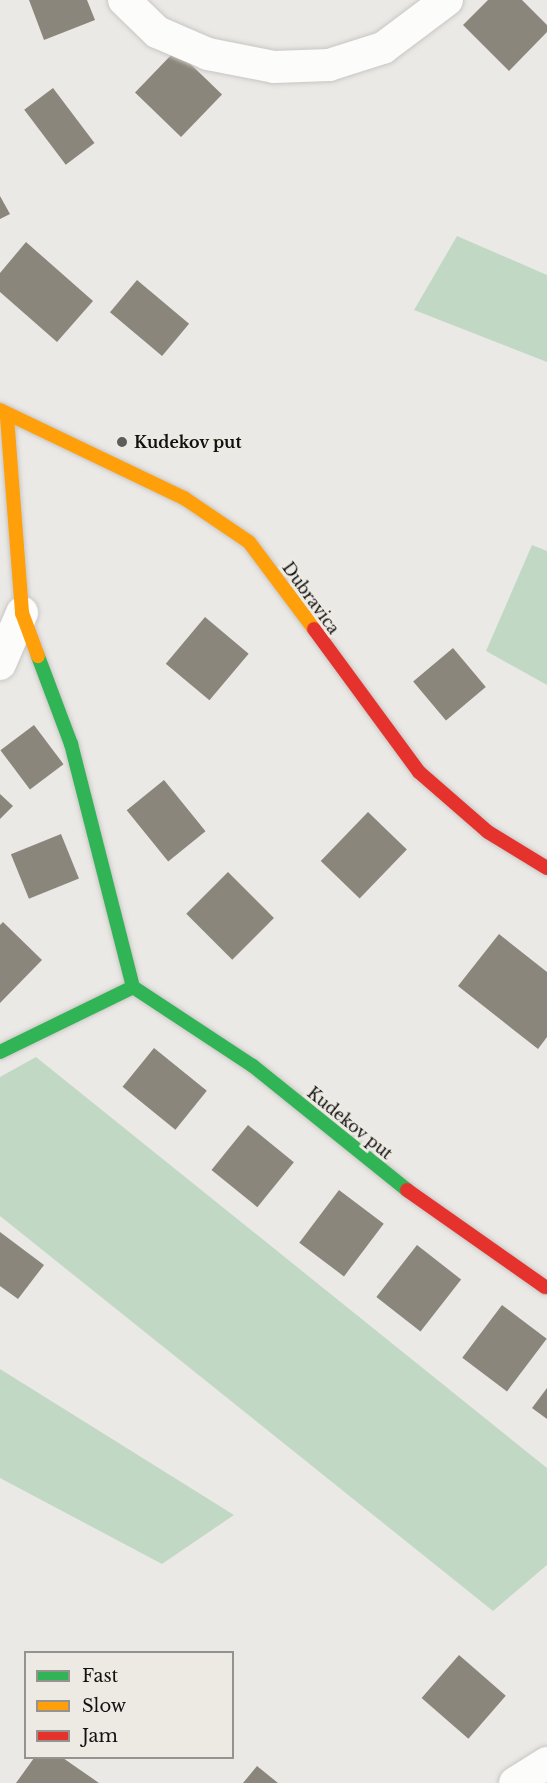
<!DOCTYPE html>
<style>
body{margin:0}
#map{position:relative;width:547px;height:1783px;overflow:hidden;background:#ebe9e6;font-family:"Libre Baskerville",serif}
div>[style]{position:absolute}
.green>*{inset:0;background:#c1d9c4}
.building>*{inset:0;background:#8b867b;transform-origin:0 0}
.roads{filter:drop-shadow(0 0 2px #c8c6c4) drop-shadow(0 0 2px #c8c6c4)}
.street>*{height:32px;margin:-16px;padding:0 16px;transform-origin:16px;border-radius:16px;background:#fcfcfb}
.fast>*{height:14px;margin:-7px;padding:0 7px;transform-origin:7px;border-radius:7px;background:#30b455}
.slow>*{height:14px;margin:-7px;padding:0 7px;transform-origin:7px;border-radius:7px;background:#ff9f0a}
.jam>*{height:14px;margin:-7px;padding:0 7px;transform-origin:7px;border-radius:7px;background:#e5322d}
.dots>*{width:16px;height:16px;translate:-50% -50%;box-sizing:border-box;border:3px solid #edeae4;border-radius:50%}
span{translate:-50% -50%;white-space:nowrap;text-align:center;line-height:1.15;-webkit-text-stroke:6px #edeae4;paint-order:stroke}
.poi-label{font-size:16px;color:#12110f;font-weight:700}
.left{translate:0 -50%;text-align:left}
.street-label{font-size:16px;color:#12110f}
.legend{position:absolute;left:24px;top:1651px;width:210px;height:108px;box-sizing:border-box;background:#edeae4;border:2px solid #95938f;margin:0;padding:8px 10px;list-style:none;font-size:18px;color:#12110f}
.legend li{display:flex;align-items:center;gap:12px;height:30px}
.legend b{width:30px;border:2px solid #95938f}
</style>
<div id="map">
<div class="green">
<div style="clip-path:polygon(457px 236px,547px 275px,547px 362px,414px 310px)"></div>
<div style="clip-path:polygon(532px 545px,547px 551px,547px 685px,486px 651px)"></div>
<div style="clip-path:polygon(36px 1057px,547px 1468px,547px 1565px,493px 1611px,0 1216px,0 1077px)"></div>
<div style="clip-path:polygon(0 1369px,234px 1515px,162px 1564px,0 1478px)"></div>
</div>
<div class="building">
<div style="clip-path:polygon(29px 0,87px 0,95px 20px,44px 40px)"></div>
<div style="clip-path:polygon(488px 0,522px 0,547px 25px,547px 32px,509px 71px,463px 25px)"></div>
<div style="left:176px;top:50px;width:64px;height:59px;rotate:44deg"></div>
<div style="left:53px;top:88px;width:69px;height:36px;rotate:53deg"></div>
<div style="clip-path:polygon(0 196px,10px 214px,0 219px)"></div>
<div style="clip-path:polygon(26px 242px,93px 301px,57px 342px,0 292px,0 273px)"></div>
<div style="left:137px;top:280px;width:68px;height:42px;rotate:40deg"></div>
<div style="left:205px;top:617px;width:57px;height:61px;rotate:40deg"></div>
<div style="left:453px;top:648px;width:51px;height:52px;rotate:50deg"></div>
<div style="left:34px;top:725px;width:49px;height:42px;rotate:53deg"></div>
<div style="left:164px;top:780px;width:66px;height:48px;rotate:51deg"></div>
<div style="clip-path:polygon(0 794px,13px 806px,0 819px)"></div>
<div style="left:368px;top:812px;width:54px;height:68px;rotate:44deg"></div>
<div style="left:61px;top:834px;width:48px;height:54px;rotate:68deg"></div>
<div style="left:228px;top:872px;width:65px;height:59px;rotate:45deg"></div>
<div style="clip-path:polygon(3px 922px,42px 960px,0 1003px,0 925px)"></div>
<div style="clip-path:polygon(499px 934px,547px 972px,547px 1037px,538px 1049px,458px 986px)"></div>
<div style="left:154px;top:1048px;width:68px;height:50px;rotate:39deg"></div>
<div style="left:248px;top:1125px;width:59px;height:58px;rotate:39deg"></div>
<div style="left:339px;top:1190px;width:56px;height:66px;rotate:37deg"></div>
<div style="clip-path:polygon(0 1232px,44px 1265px,18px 1299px,0 1286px)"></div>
<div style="left:417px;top:1245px;width:56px;height:66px;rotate:38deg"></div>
<div style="left:502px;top:1305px;width:56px;height:66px;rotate:37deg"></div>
<div style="clip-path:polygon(547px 1388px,547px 1419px,532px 1408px)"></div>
<div style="left:459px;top:1655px;width:62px;height:57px;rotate:41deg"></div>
<div style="clip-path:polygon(34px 1758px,63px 1758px,99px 1783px,16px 1783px)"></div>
<div style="clip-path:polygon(257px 1766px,278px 1783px,243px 1783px)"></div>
</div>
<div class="roads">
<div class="street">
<div style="left:124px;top:0;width:46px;rotate:44.1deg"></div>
<div style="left:157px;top:32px;width:56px;rotate:23.3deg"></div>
<div style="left:208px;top:54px;width:67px;rotate:11.1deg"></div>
<div style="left:274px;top:67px;width:55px;rotate:-2.1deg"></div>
<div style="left:329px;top:65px;width:57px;rotate:-17.5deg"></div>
<div style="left:383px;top:48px;width:80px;rotate:-36.9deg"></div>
<div style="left:0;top:664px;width:56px;rotate:-66.7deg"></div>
<div style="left:515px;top:1783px;width:38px;rotate:-32deg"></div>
</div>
<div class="fast">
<div style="left:133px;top:987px;width:144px;rotate:33.4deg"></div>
<div style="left:253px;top:1066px;width:198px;rotate:38.8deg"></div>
<div style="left:0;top:1052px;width:148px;rotate:-26deg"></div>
<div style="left:133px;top:987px;width:251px;rotate:-104.3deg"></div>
<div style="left:71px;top:744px;width:94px;rotate:-110.6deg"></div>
</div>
<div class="slow">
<div style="left:0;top:410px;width:204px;rotate:25.6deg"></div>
<div style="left:184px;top:498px;width:78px;rotate:34.1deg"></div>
<div style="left:249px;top:542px;width:109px;rotate:53.2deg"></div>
<div style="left:7px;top:417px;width:197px;rotate:85.6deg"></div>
<div style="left:22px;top:613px;width:46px;rotate:69.6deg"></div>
</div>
<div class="jam">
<div style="left:314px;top:629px;width:177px;rotate:53.7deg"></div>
<div style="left:419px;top:772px;width:91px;rotate:41deg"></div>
<div style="left:488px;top:832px;width:69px;rotate:31.4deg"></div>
<div style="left:407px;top:1190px;width:169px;rotate:35.1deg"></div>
</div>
</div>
<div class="dots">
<div style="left:122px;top:442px;background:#5e5d5a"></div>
</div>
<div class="poi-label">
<span class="left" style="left:134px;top:442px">Kudekov put</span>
</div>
<div class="street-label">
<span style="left:311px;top:598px;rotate:54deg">Dubravica</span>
<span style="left:350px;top:1123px;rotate:39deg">Kudekov put</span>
</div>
<ul class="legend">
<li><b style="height:8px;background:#30b455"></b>Fast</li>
<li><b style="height:8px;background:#ff9f0a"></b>Slow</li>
<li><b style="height:8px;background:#e5322d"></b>Jam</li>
</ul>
</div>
